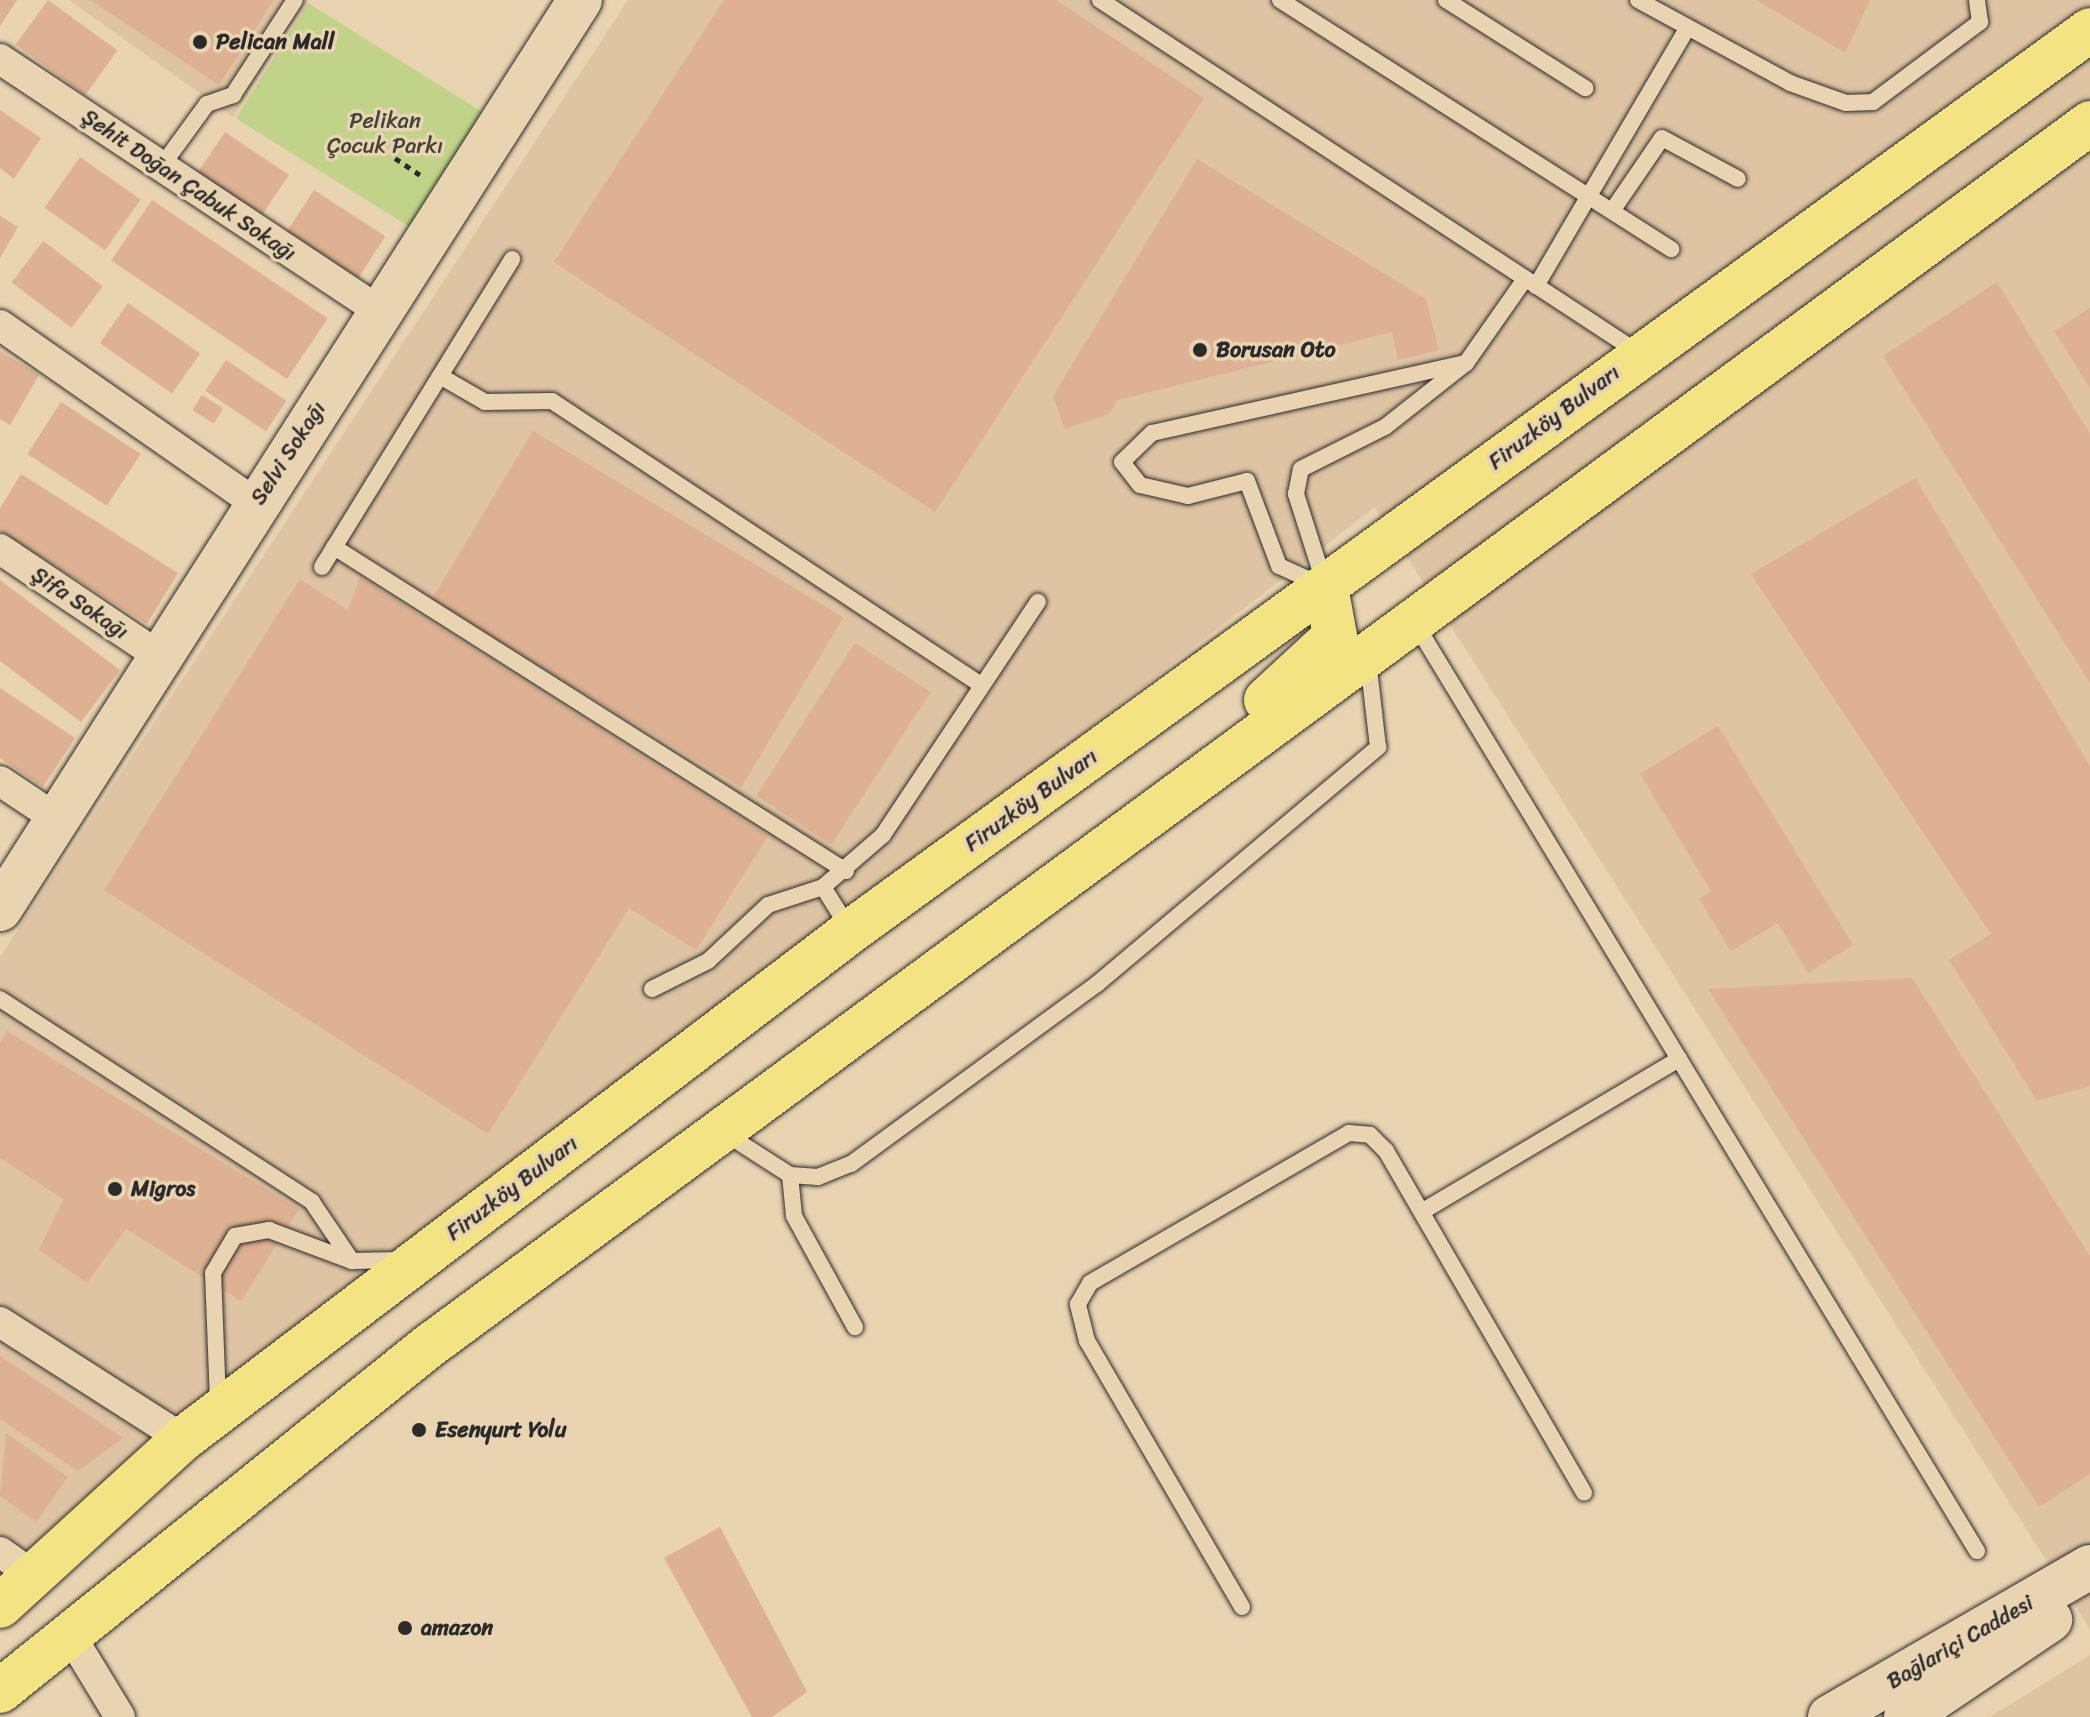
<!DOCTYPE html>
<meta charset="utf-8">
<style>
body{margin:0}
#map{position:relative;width:2090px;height:1717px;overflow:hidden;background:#e9d4b2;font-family:Sriracha,sans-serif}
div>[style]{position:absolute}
.built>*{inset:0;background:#dec4a3}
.green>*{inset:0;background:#c1d388;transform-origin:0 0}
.building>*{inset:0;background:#ddb191;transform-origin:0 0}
.path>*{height:5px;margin-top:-2.5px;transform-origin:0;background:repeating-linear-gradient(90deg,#2b2b2b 0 6px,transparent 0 12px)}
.roads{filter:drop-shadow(0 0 2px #2b2b2b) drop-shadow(0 0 2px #2b2b2b)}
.lane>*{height:16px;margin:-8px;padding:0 8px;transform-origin:8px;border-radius:8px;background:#e9d4b2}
.street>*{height:30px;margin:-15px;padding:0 15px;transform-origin:15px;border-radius:15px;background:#e9d4b2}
.secondary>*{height:44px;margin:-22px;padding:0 22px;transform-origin:22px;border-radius:22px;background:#e9d4b2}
.primary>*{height:44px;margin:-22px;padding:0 22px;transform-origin:22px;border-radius:22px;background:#f4e382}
.dots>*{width:22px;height:22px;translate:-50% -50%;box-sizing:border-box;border:4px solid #e9d4b2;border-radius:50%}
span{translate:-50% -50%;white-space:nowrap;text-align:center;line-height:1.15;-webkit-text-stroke:7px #e9d4b2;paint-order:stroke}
.poi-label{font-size:22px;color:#2b2b2b;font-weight:700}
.left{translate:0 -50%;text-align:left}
.park-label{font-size:22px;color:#424439}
.street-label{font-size:22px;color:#2b2b2b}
</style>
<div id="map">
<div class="built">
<div style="clip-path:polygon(69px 0,308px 0,233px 117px)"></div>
<div style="clip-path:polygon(628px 0,2090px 0,2090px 1629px,1375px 507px,28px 1551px,0 1557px,0 957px)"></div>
<div style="clip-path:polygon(2090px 1655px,2090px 1717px,1990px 1717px)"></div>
</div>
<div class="green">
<div style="left:308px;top:3px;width:215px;height:136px;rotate:32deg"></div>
</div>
<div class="building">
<div style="clip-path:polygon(0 0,17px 0,0 26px)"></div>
<div style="left:48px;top:0;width:86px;height:55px;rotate:36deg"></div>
<div style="clip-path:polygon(90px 0,274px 0,219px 85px)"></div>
<div style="clip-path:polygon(724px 0,1056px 0,1204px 98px,935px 512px,554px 262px)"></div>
<div style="clip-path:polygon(1756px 0,1870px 0,1845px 53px)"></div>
<div style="clip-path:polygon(0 110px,41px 138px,14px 179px,0 168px)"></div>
<div style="left:225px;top:132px;width:77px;height:54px;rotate:34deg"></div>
<div style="left:80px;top:157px;width:74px;height:62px;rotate:35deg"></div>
<div style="clip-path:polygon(1197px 159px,1426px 299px,1439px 350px,1398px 360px,1392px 332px,1118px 400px,1109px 414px,1065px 429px,1053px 396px)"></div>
<div style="left:314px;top:190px;width:85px;height:56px;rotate:33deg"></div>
<div style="left:152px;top:200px;width:212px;height:73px;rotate:34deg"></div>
<div style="clip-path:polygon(0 216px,18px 227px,0 258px)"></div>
<div style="left:43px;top:241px;width:75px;height:52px;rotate:37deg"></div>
<div style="clip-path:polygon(1997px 282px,2090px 434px,2090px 683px,1883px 356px)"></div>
<div style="left:128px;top:303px;width:88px;height:49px;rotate:35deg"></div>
<div style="clip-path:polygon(2090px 308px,2090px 388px,2054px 331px)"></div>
<div style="clip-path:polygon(0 351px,39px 375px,10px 425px,0 419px)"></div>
<div style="left:226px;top:360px;width:73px;height:37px;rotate:34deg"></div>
<div style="left:202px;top:395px;width:25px;height:18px;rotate:32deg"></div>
<div style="left:61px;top:402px;width:95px;height:62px;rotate:33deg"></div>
<div style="left:533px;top:431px;width:362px;height:198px;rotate:31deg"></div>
<div style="clip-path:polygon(21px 474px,178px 573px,147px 624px,0 531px,0 508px)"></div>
<div style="clip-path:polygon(1915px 478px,2090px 766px,2090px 1086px,2037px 1101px,1949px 960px,1991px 934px,1751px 574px)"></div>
<div style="clip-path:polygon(360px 577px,768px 836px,696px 950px,629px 908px,488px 1134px,104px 890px,300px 579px,348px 610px)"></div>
<div style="clip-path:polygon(0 580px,120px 670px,81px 722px,0 661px)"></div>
<div style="left:855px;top:643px;width:90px;height:182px;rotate:33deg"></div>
<div style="clip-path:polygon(0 688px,75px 738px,43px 787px,0 758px)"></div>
<div style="clip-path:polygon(1718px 726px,1853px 945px,1808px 973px,1778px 923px,1731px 951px,1699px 899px,1711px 891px,1640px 774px)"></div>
<div style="clip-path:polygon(1912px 978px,2090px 1256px,2090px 1474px,2039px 1507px,1708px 989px)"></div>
<div style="clip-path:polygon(7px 1031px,299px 1209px,241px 1301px,126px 1229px,87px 1283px,39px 1250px,63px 1199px,0 1158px,0 1043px)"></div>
<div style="clip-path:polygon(0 1356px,123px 1438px,78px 1471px,0 1419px)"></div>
<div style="clip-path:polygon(6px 1433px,68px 1477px,36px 1522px,0 1496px)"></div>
<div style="clip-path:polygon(720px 1527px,807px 1692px,772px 1717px,752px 1717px,664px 1558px)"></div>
</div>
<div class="path">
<div style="left:395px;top:158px;width:32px;rotate:34deg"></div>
</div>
<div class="roads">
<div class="lane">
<div style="left:1100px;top:0;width:644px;rotate:33.22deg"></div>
<div style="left:1280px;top:0;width:464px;rotate:32.5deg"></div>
<div style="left:1446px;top:0;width:165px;rotate:32.3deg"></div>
<div style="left:1638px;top:0;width:173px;rotate:28.6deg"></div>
<div style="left:1790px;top:83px;width:59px;rotate:19.7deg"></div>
<div style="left:1846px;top:103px;width:27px;rotate:-2deg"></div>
<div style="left:1873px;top:102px;width:134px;rotate:-36.8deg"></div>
<div style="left:1980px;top:22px;width:22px;rotate:-98deg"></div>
<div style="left:161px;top:167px;width:78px;rotate:-53.9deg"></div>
<div style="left:207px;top:104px;width:28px;rotate:-19deg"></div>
<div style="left:233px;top:95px;width:113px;rotate:-56.9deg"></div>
<div style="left:1612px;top:211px;width:88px;rotate:-55.6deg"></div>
<div style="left:1662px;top:138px;width:86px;rotate:28.3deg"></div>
<div style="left:1536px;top:286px;width:298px;rotate:-59.6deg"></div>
<div style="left:440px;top:376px;width:52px;rotate:30deg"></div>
<div style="left:485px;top:402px;width:67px;rotate:-0.9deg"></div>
<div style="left:552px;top:401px;width:514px;rotate:33.5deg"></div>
<div style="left:334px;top:547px;width:606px;rotate:32.33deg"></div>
<div style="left:322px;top:567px;width:362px;rotate:-58.3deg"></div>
<div style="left:1321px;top:585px;width:46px;rotate:-155.7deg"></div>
<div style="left:1279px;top:566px;width:91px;rotate:-110.6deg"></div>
<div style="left:1247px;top:481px;width:61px;rotate:165.7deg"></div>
<div style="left:1188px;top:496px;width:49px;rotate:-167.1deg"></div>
<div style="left:1140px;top:485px;width:29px;rotate:-128deg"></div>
<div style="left:1122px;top:462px;width:42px;rotate:-44deg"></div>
<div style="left:1152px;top:433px;width:322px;rotate:-12.6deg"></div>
<div style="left:1325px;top:585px;width:96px;rotate:-107.7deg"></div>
<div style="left:1296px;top:494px;width:25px;rotate:-79deg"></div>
<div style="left:1301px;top:469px;width:94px;rotate:-26.6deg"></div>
<div style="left:1385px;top:427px;width:103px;rotate:-38.3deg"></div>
<div style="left:1466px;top:363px;width:103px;rotate:-54.9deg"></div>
<div style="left:1415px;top:623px;width:1085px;rotate:58.8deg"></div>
<div style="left:850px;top:930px;width:51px;rotate:-122.1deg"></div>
<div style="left:823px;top:887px;width:79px;rotate:-40.9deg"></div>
<div style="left:883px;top:835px;width:280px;rotate:-56.4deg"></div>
<div style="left:652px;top:989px;width:63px;rotate:-26.6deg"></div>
<div style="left:708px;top:961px;width:82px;rotate:-43deg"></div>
<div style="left:768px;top:905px;width:58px;rotate:-18.1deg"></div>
<div style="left:0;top:999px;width:372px;rotate:33deg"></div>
<div style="left:312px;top:1202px;width:71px;rotate:55.9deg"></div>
<div style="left:723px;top:1132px;width:80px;rotate:32.7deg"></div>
<div style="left:790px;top:1175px;width:28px;rotate:4deg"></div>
<div style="left:818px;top:1177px;width:35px;rotate:-22deg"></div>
<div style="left:851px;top:1164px;width:305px;rotate:-36.2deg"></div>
<div style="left:1097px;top:984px;width:368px;rotate:-40.1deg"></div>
<div style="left:1378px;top:747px;width:88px;rotate:-96.6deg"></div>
<div style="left:790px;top:1175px;width:41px;rotate:84.4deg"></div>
<div style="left:794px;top:1216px;width:127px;rotate:61.2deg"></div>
<div style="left:1423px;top:1211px;width:298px;rotate:-30.7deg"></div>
<div style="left:218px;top:1402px;width:129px;rotate:-92.2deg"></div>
<div style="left:213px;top:1273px;width:43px;rotate:-59.3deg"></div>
<div style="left:235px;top:1236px;width:35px;rotate:-10deg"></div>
<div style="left:269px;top:1230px;width:89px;rotate:20.5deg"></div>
<div style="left:352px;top:1261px;width:47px;rotate:-1.2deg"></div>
<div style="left:1242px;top:1607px;width:308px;rotate:-120.2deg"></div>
<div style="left:1087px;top:1341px;width:38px;rotate:-104deg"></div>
<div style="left:1078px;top:1304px;width:24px;rotate:-60deg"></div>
<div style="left:1090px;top:1283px;width:299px;rotate:-30.1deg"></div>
<div style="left:1349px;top:1133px;width:21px;rotate:5deg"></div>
<div style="left:1370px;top:1135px;width:23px;rotate:45deg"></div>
<div style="left:1386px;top:1151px;width:395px;rotate:59.9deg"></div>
</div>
<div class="street">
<div style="left:0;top:59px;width:455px;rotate:33.6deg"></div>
<div style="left:0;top:325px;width:311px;rotate:34.9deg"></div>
<div style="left:0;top:549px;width:192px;rotate:33.9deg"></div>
<div style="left:0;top:781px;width:69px;rotate:33.7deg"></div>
<div style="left:0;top:1322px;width:217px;rotate:32.6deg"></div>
<div style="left:0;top:1552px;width:39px;rotate:35deg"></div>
<div style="left:69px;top:1633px;width:98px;rotate:58.7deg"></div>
</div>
<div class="secondary">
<div style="left:0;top:909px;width:1078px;rotate:-57.46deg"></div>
<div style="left:1830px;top:1717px;width:300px;rotate:-30deg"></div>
<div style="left:1906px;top:1717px;width:174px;rotate:-34deg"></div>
</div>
<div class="primary">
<div style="left:1266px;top:700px;width:94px;rotate:-42.8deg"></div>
<div style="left:1335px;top:636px;width:50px;rotate:-100.4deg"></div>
<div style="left:0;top:1606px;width:248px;rotate:-42.4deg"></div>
<div style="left:183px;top:1439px;width:839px;rotate:-37.25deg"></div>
<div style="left:851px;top:931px;width:1532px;rotate:-36.02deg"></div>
<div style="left:0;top:1691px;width:551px;rotate:-38.81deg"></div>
<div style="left:429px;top:1346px;width:2063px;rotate:-36.36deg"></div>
</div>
</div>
<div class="dots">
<div style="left:200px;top:42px;background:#2b2b2b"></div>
<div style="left:1200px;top:350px;background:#2b2b2b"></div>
<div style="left:115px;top:1189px;background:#2b2b2b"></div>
<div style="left:419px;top:1430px;background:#2b2b2b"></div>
<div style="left:405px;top:1628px;background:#2b2b2b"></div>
</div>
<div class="poi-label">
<span class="left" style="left:216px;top:42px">Pelican Mall</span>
<span class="left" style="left:1216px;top:350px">Borusan Oto</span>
<span class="left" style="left:131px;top:1189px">Migros</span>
<span class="left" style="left:435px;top:1430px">Esenyurt Yolu</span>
<span class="left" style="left:421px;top:1628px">amazon</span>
</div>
<div class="park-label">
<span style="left:385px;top:133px">Pelikan<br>Çocuk Parkı</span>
</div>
<div class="street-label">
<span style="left:189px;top:185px;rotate:34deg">Şehit Doğan Çabuk Sokağı</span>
<span style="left:1554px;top:417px;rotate:-37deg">Firuzköy Bulvarı</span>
<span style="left:288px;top:453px;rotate:-57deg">Selvi Sokağı</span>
<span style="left:80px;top:603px;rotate:34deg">Şifa Sokağı</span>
<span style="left:1031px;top:800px;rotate:-36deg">Firuzköy Bulvarı</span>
<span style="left:512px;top:1188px;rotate:-37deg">Firuzköy Bulvarı</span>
<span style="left:1960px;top:1642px;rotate:-30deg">Bağlariçi Caddesi</span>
</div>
</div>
